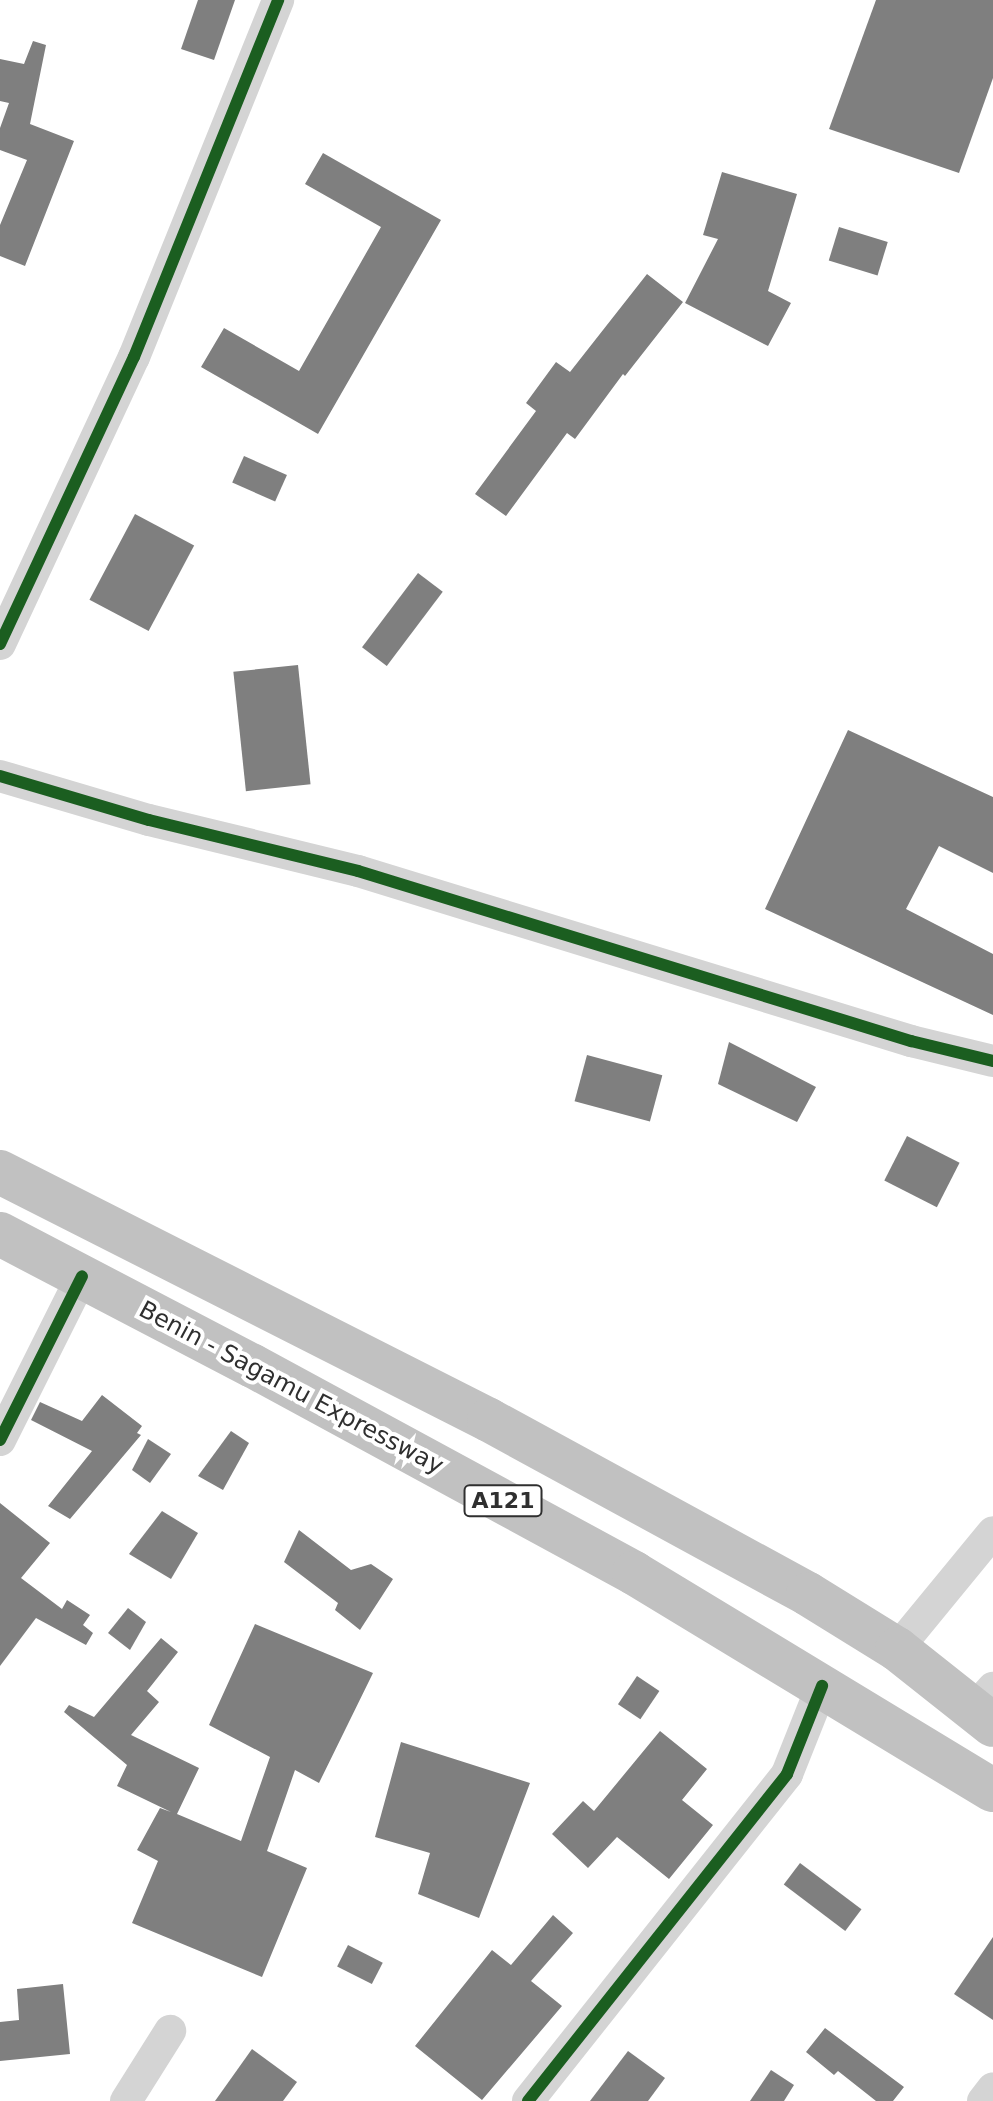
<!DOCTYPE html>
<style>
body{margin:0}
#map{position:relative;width:993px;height:2101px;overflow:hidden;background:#fff;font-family:"DejaVu Sans",sans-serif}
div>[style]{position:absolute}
.building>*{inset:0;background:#7f7f7f;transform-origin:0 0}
.street>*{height:32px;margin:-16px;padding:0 16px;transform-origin:16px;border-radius:16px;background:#d4d4d4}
.highway>*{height:44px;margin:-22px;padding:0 22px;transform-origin:22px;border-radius:22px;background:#c1c1c1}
.cycleway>*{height:12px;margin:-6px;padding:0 6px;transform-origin:6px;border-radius:6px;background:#1b5e20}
span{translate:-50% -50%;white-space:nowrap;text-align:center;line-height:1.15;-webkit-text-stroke:8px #fff;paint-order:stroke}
.shield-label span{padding:2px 6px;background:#fff;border:2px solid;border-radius:6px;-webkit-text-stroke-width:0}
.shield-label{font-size:22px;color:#2f2f2f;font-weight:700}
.street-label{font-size:24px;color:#2f2f2f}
</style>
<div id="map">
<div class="building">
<div style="clip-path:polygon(198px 0,235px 0,214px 60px,181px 49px)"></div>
<div style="clip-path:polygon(876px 0,993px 0,993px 78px,959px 173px,829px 129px)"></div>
<div style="clip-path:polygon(33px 41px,46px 45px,30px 124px,74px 141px,25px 266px,0 256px,0 225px,27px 160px,0 150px,0 128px,9px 103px,0 101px,0 59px,24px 64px)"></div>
<div style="clip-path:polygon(323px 153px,441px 220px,318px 434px,201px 367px,224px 328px,299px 371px,381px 227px,305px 184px)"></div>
<div style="clip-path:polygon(722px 172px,797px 194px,768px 291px,791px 303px,768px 346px,685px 303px,718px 239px,703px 235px)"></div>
<div style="left:839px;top:227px;width:51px;height:35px;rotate:17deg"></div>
<div style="clip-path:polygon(647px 274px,683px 302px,625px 376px,623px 374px,575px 439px,567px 433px,506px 516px,475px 494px,536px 411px,526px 403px,556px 362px,570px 372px)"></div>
<div style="left:244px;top:456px;width:47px;height:29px;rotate:24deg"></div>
<div style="left:135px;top:514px;width:67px;height:97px;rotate:28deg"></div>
<div style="left:418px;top:573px;width:31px;height:93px;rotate:37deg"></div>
<div style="left:298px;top:665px;width:120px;height:65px;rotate:84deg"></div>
<div style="clip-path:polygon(848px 730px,993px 797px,993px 873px,939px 846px,906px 909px,993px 954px,993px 1015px,765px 909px)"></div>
<div style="clip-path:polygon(729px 1042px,816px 1087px,797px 1122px,718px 1084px)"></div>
<div style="left:587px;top:1055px;width:78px;height:48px;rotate:15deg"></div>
<div style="left:907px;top:1136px;width:59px;height:50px;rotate:27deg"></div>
<div style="clip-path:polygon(102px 1395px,142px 1426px,137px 1433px,141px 1435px,70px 1519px,48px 1506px,92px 1451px,31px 1420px,40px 1402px,82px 1421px)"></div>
<div style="clip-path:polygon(231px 1431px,249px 1443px,223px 1490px,198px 1476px)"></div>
<div style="clip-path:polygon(148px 1439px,171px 1454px,150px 1483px,132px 1470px)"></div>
<div style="clip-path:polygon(0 1503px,50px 1543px,21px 1578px,62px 1609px,67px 1600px,90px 1615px,83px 1625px,93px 1633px,86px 1645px,36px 1618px,0 1666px)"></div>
<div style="clip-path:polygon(162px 1511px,198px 1533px,171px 1579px,129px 1554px)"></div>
<div style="clip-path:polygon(299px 1530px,351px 1570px,371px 1564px,393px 1579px,360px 1630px,335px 1610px,338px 1603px,284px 1562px)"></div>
<div style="clip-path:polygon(128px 1608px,146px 1622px,130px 1650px,108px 1633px)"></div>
<div style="clip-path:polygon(255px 1624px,373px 1673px,319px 1783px,295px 1770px,267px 1851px,307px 1868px,262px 1977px,132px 1923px,158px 1861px,137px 1850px,160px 1808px,171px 1812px,117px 1786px,127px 1765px,64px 1712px,69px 1705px,94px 1717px,161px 1638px,178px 1652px,147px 1691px,159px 1702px,131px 1735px,199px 1768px,177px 1814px,241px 1841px,270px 1757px,209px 1725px)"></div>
<div style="left:637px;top:1676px;width:27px;height:34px;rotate:34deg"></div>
<div style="clip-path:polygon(660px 1731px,707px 1769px,682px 1800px,713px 1825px,669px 1879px,617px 1837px,588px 1868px,552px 1834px,583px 1801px,594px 1811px)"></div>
<div style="clip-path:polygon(401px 1742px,530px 1783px,479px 1918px,418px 1894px,430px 1853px,375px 1837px)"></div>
<div style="left:800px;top:1863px;width:77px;height:27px;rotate:37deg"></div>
<div style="clip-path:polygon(553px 1915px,573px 1933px,531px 1981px,562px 2006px,482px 2100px,415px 2046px,492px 1950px,511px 1965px)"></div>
<div style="clip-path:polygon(993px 1937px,993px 2020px,954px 1994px)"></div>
<div style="left:348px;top:1945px;width:39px;height:24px;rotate:27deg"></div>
<div style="clip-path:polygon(63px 1984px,70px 2054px,0 2061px,0 2022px,19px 2020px,17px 1989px)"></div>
<div style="clip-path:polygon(825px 2028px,904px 2087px,893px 2101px,876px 2101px,838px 2071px,834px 2075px,806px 2052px)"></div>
<div style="clip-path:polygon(252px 2049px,297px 2082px,283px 2101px,215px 2101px)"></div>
<div style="clip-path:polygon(628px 2051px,665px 2078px,648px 2101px,590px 2101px)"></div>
<div style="clip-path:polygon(771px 2070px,794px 2085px,784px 2101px,750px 2101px)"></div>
</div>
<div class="street">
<div style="left:0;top:644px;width:317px;rotate:-65deg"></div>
<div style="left:134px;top:357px;width:385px;rotate:-68deg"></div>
<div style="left:0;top:776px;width:155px;rotate:16.5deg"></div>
<div style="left:149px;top:820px;width:215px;rotate:13.7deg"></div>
<div style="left:358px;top:871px;width:579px;rotate:17.09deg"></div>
<div style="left:911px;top:1041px;width:84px;rotate:13.7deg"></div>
<div style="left:0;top:1440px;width:183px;rotate:-63.4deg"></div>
<div style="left:897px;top:1649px;width:151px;rotate:-50.6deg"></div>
<div style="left:973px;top:1710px;width:30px;rotate:-48deg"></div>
<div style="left:126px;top:2101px;width:83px;rotate:-57.8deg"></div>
<div style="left:528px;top:2101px;width:417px;rotate:-51.6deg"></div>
<div style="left:787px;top:1774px;width:95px;rotate:-68.3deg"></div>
<div style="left:983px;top:2101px;width:16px;rotate:-52deg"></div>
</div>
<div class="highway">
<div style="left:0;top:1172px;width:548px;rotate:26.89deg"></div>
<div style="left:489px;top:1420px;width:363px;rotate:28.6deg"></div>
<div style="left:808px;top:1594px;width:105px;rotate:31.7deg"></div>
<div style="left:897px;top:1649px;width:122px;rotate:38.4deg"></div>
<div style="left:0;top:1234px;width:285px;rotate:27.6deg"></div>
<div style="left:253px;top:1366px;width:434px;rotate:28.5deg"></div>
<div style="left:634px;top:1573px;width:419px;rotate:31.2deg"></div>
</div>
<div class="cycleway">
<div style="left:0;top:644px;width:317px;rotate:-65deg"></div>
<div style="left:134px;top:357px;width:385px;rotate:-68deg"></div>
<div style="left:0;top:776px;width:155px;rotate:16.5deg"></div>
<div style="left:149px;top:820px;width:215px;rotate:13.7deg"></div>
<div style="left:358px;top:871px;width:579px;rotate:17.09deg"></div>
<div style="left:911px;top:1041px;width:84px;rotate:13.7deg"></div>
<div style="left:0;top:1440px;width:183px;rotate:-63.4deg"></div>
<div style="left:528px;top:2101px;width:417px;rotate:-51.6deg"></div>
<div style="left:787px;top:1774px;width:95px;rotate:-68.3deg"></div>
</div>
<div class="shield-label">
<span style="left:503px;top:1501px">A121</span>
</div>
<div class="street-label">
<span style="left:291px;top:1388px;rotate:28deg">Benin - Sagamu Expressway</span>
</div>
</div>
